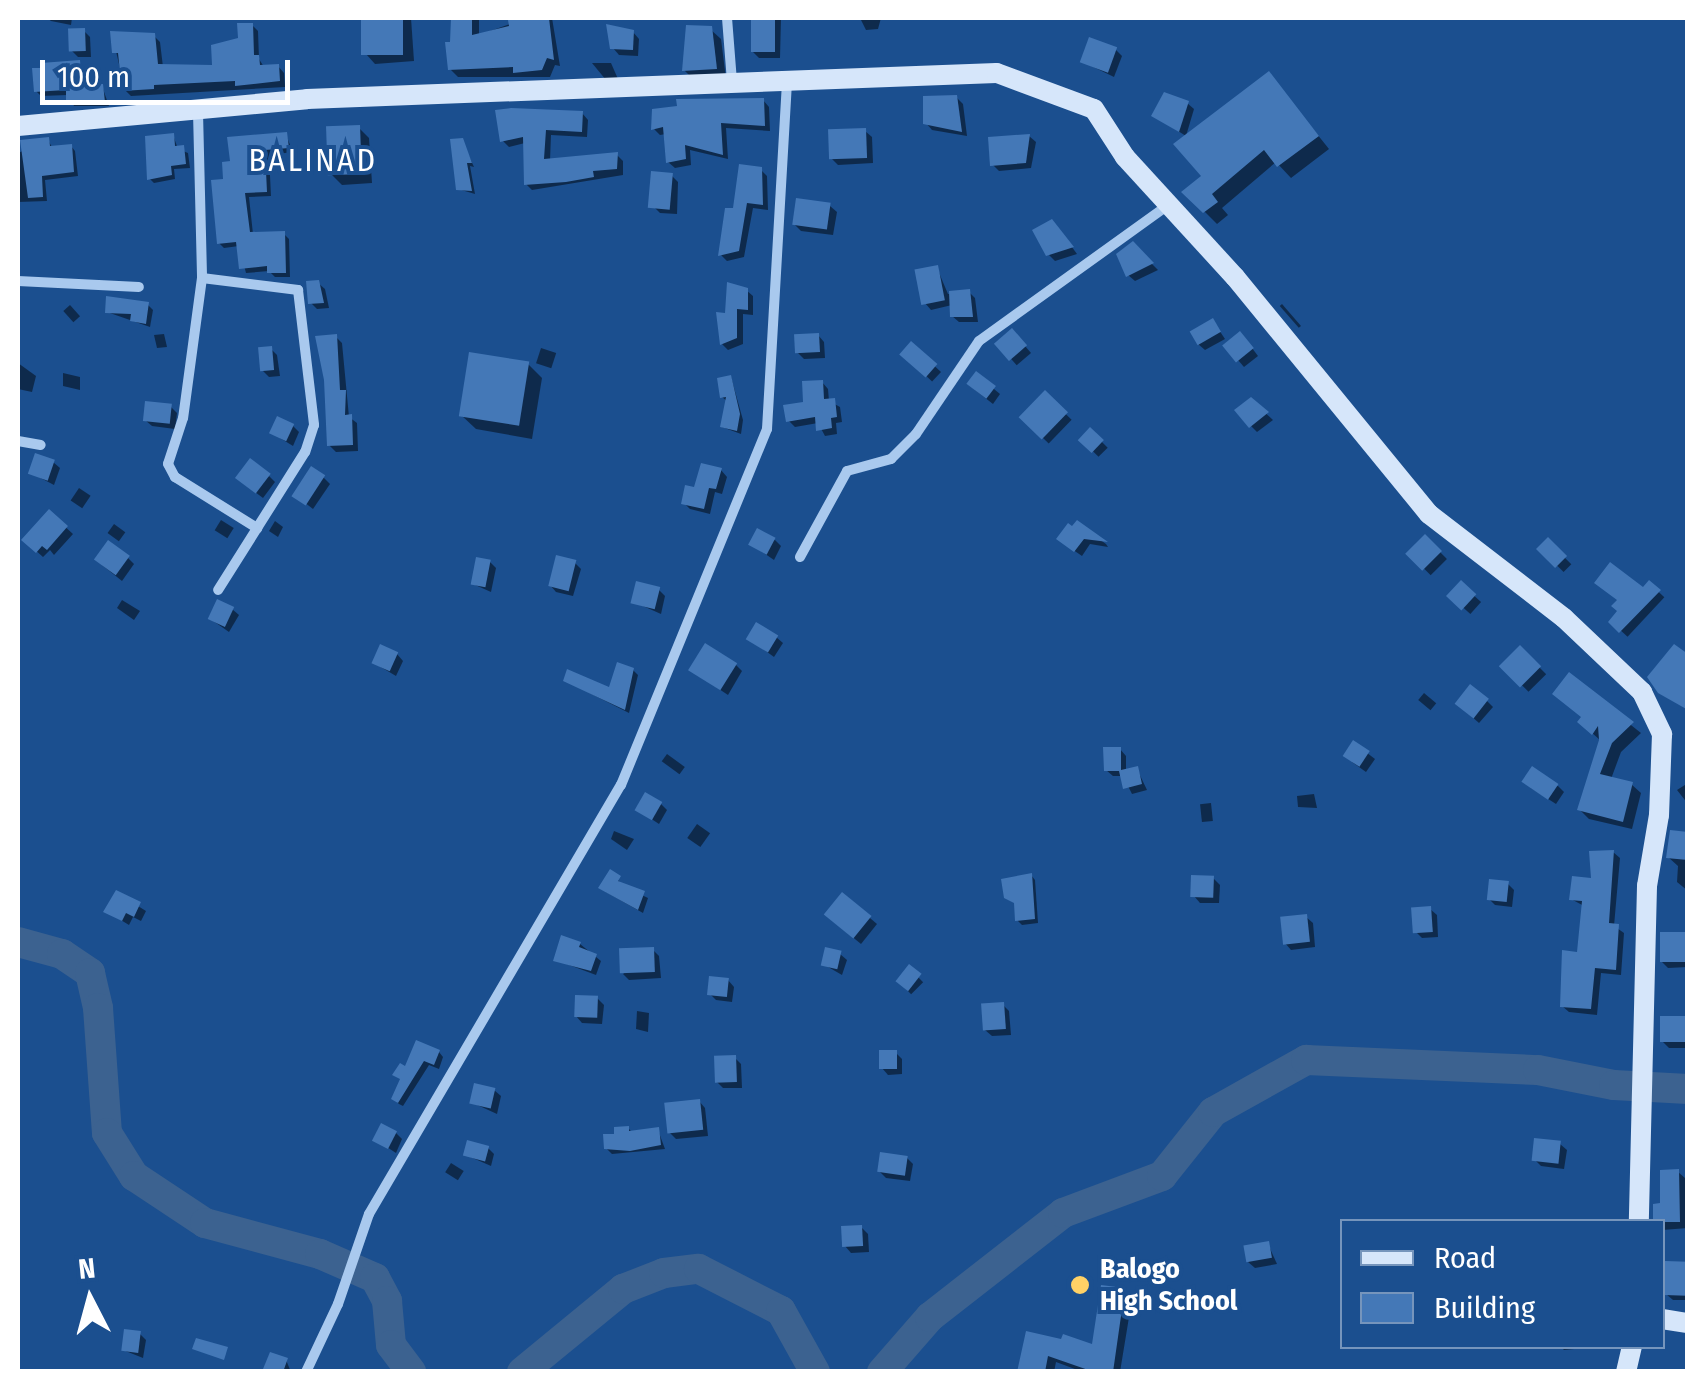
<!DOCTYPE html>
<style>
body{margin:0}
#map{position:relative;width:1705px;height:1389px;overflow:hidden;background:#1b4f8f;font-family:"Fira Sans Condensed",sans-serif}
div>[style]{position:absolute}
.shadow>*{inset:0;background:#0007;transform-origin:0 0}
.river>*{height:30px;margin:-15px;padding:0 15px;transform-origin:15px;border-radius:15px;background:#3c6290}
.building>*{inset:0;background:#4478b7;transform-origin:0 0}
.street>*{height:10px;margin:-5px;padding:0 5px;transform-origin:5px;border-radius:5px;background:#a9c9ee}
.secondary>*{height:20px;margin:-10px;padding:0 10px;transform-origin:10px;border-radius:10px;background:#d6e6fa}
.dots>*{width:28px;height:28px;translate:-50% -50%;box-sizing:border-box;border:5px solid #1b4f8f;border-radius:50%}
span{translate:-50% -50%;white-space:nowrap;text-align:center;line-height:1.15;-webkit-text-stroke:8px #1b4f8f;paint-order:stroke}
.poi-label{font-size:28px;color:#fff;font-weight:700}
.left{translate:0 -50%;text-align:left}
.quarter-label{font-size:32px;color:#fff;letter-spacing:2.5px}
.frame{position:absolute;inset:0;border:20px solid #fff;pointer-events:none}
.legend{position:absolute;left:1340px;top:1219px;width:325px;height:130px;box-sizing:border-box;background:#1b4f8f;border:2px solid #7695bc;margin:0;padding:12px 18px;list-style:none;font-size:30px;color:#fff}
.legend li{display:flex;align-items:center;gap:20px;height:50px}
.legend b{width:50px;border:2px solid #7695bc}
.north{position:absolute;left:40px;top:1249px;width:100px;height:100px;-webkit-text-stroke:8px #1b4f8f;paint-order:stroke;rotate:354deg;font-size:28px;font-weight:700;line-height:40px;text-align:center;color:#fff}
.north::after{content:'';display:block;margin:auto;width:35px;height:45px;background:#fff;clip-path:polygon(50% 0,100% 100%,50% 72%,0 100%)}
.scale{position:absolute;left:40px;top:60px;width:250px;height:45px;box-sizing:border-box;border:5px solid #fff;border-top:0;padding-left:12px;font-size:30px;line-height:35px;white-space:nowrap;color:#fff;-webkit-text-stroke:8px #1b4f8f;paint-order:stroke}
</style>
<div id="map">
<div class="shadow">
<div style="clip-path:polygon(47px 18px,72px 18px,71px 25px,51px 21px)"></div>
<div style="clip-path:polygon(363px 18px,411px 18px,414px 61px,375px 64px,366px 54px)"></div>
<div style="clip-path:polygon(453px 18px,479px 18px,479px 35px,527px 18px,552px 18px,560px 66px,555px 65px,550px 77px,458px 77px,450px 69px)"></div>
<div style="clip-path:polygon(753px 18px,781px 18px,780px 58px,759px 58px,752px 51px)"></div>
<div style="clip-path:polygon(860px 18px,881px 18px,878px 29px,866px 30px)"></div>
<div style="clip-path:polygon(252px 25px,258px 31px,259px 59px,264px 67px,278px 66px,284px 73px,285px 87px,131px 96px,125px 90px,112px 34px,154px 36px,160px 42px,163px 67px,214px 67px)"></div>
<div style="clip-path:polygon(710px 29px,721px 39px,726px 79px,694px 80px,684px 70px)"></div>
<div style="clip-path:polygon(84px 31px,90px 37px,91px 57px,78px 57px,72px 51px)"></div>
<div style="clip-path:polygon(633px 32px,639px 39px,638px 56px,619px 55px,613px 48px)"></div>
<div style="clip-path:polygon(1115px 49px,1122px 56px,1114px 77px,1083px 62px)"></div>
<div style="clip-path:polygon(79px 63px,84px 68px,86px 88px,102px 86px,109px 106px,74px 106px,68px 95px,41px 96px,36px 91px)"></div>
<div style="clip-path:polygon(592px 63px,611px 63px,618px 79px,606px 80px)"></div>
<div style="clip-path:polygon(1269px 74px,1329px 149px,1291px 178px,1276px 162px,1222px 208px,1228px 215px,1217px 224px,1185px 192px,1205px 177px)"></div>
<div style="clip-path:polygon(956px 97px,963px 104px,967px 136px,932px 130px,926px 123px)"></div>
<div style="clip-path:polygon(763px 100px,769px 107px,770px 131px,726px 128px,728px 159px,690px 150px,691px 165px,675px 168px,668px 162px,666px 134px,660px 135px,654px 129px,654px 111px)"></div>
<div style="clip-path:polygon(1187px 103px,1194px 109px,1186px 136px,1154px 116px)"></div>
<div style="clip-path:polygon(582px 113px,588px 120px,587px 137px,551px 135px,550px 161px,617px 155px,623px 161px,623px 175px,532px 190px,526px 184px,525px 143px,509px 147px,502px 140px)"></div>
<div style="clip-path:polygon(359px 128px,369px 138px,372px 183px,342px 185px,331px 174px)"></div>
<div style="clip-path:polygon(865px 131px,872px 137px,873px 163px,838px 165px,831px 158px)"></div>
<div style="clip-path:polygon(173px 135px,178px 149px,188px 153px,190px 168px,174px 169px,175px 179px,154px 183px,149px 178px)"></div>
<div style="clip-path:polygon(286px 135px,293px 152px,269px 155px,271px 196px,249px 197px,253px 234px,284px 234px,289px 239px,290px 277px,275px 277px,269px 271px,246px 273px,239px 246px,224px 248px,219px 243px,224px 164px)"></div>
<div style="clip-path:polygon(1029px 136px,1036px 142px,1031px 168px,999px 171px,992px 164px)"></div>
<div style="clip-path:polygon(48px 140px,53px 149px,71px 146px,75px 151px,78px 176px,45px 180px,47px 201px,18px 202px,18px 153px)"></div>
<div style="clip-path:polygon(462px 141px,474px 167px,470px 166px,475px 194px,458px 189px)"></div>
<div style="clip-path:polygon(760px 169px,767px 176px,768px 210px,753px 208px,744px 257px,727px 261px,721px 255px,727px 211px,736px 211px)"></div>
<div style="clip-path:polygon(672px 176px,678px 182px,677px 214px,660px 213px,654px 207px)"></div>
<div style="clip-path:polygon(830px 206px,837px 212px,833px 235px,801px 231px,794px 224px)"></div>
<div style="clip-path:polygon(1058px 228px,1077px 254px,1055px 261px,1049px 255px)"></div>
<div style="clip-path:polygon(1132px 244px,1158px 270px,1135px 281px,1128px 275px)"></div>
<div style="clip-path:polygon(937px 268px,948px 294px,969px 292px,975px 298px,978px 322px,959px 322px,952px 316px,952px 305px,931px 310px,925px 303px)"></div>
<div style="clip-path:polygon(318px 283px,325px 289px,329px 308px,317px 309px,311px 303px)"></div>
<div style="clip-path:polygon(746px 290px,753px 296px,753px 315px,743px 314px,743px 344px,728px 350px,722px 344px,719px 315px,727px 316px)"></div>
<div style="left:1282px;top:304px;width:29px;height:3px;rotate:49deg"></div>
<div style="left:70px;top:305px;width:15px;height:9px;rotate:48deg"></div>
<div style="clip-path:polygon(148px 305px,153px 310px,150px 327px,107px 312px)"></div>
<div style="clip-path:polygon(1213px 321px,1225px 339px,1205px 350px,1198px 344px)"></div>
<div style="left:1012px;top:331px;width:29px;height:19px;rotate:49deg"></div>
<div style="clip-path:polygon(164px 334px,167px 347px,157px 348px,154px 335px)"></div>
<div style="clip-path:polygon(818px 335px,824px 342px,825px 358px,804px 359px,798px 353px)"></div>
<div style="clip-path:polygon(336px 337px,342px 343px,349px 417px,357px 423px,358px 451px,336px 452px,329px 445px)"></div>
<div style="clip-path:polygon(1246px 340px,1258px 356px,1244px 367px,1225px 345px)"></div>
<div style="left:911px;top:344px;width:41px;height:13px;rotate:43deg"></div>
<div style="left:541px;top:348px;width:16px;height:16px;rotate:18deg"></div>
<div style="clip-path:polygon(271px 349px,277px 355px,280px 376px,269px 377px,263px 371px)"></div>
<div style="clip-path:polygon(18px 363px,36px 376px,32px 392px,18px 389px)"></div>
<div style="clip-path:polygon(528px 364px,542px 378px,532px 439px,476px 429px,461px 415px)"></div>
<div style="clip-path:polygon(63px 373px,80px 377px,80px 390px,63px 386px)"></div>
<div style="clip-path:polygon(976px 374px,1000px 394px,993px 404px,975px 390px)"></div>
<div style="clip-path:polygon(731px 377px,743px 420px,741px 434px,722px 427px,728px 402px,722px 397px)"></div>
<div style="clip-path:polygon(822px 382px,828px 389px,829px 401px,840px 407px,842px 422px,836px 423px,837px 434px,825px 436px,818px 423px,795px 427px,788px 420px)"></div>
<div style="left:1045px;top:394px;width:37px;height:33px;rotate:44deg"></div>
<div style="clip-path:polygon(1251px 400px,1273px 420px,1257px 432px,1251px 426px)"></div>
<div style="clip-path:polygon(171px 407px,177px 413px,175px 429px,152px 426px,145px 420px)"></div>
<div style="clip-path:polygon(293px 426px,299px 432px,293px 446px,272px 433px)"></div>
<div style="left:1090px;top:430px;width:25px;height:13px;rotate:45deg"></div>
<div style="clip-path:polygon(53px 462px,60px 468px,54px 485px,31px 473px)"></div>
<div style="clip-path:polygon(721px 470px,727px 477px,722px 494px,715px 492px,710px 514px,690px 509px,684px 503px)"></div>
<div style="clip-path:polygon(269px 476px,275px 482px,263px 498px,244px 484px)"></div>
<div style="clip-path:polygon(323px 477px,330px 484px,313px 509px,295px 495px)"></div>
<div style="left:79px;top:488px;width:14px;height:15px;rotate:34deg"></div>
<div style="clip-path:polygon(49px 512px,73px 534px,54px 555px,50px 550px,43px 557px,24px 540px)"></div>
<div style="left:221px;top:520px;width:15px;height:12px;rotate:32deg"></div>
<div style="clip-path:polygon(275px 521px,283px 527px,278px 537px,269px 531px)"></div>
<div style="clip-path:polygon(1077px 523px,1106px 544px,1108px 547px,1090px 544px,1082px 556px,1066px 545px)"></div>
<div style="left:114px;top:524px;width:14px;height:11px;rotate:36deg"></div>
<div style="left:1425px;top:537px;width:31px;height:23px;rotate:45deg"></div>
<div style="clip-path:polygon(775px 540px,781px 546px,774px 560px,751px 544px)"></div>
<div style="left:1548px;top:541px;width:33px;height:11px;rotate:45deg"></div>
<div style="clip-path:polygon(128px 558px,134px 564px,122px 581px,102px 565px)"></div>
<div style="clip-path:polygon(490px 562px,496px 568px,491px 592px,473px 584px)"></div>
<div style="clip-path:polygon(574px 562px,581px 569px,573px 596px,556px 592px,550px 585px)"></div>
<div style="left:1649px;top:583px;width:21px;height:54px;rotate:43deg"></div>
<div style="left:1461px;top:584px;width:27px;height:16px;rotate:42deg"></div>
<div style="clip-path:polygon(659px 590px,665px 596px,661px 614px,634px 602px)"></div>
<div style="clip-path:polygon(122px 600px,140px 611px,134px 620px,117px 608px)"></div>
<div style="clip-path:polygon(232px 609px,239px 615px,229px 632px,209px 618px)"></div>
<div style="clip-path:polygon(776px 637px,783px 643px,774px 657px,749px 639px)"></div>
<div style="left:1520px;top:648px;width:37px;height:25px;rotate:45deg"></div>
<div style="clip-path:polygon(397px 654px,403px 661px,396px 676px,374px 663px)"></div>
<div style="clip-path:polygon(736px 665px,742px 671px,728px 695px,689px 669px)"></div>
<div style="clip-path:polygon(633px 670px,638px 675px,629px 713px,566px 681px,611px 691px)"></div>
<div style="clip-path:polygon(1569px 676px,1641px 733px,1621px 752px,1611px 779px,1631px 784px,1641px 793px,1632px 829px,1589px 819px,1580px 810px,1601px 741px,1590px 731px)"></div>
<div style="left:1424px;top:693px;width:16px;height:9px;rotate:40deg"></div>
<div style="clip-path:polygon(1487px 701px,1493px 707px,1479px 723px,1463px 709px)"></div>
<div style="clip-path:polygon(1354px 743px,1375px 759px,1366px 772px,1352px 762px)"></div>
<div style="clip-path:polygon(1120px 749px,1126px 756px,1126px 771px,1137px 769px,1147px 790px,1132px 794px,1123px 776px,1113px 776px,1106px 770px)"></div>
<div style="left:667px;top:754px;width:22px;height:9px;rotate:36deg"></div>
<div style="clip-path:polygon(1688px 783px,1688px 804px,1677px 790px)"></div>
<div style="clip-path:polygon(1558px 786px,1564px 792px,1556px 804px,1531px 788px)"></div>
<div style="clip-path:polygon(1314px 794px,1317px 808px,1298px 807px,1297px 796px)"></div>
<div style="left:1211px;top:803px;width:18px;height:11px;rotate:84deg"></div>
<div style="clip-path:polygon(661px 804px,667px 810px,659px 824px,638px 810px)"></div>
<div style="left:697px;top:824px;width:16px;height:17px;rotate:35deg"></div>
<div style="clip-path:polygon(614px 831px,634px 839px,627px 850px,611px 839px)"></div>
<div style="clip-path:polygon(1688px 835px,1688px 891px,1677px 882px,1678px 866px,1668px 857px)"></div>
<div style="clip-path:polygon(1613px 852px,1620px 858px,1614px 926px,1624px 933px,1621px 975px,1601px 973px,1597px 1015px,1569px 1012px,1562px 1006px,1580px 955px,1584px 906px,1571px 899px,1593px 881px)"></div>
<div style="clip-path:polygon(611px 872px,623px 886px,648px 898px,643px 913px,606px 892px)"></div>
<div style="clip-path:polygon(1031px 875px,1035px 880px,1038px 923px,1022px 925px,1017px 920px)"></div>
<div style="clip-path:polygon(1213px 878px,1220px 885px,1219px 903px,1200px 903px,1194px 896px)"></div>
<div style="clip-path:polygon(1508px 884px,1514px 890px,1512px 907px,1495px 905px,1489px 899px)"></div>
<div style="clip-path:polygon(117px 893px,146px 911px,141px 921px,133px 917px,129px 925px,106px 911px)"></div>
<div style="clip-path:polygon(843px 895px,877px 924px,861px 944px,833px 921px)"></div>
<div style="clip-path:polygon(1430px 909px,1437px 915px,1438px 937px,1422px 938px,1416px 932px)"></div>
<div style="clip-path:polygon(1306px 917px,1313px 923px,1315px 947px,1291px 950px,1285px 943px)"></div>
<div style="clip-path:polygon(1688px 934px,1688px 967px,1668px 968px,1661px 961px)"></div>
<div style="clip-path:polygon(580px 944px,601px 961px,596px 975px,556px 960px)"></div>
<div style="clip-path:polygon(653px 950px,659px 956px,661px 978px,629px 980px,623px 974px)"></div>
<div style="clip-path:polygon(840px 954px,847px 960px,842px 975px,823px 964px)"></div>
<div style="left:909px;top:968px;width:20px;height:17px;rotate:45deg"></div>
<div style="clip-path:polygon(728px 980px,734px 987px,732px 1002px,716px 1000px,710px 994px)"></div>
<div style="clip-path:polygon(597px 998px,604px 1005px,602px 1024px,582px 1023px,576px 1016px)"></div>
<div style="clip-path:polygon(1003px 1005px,1009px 1011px,1011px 1035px,992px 1036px,985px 1030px)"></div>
<div style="clip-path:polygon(637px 1011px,649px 1013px,648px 1032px,636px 1029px)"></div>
<div style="clip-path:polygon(1684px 1019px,1688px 1048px,1669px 1048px,1662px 1041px)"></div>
<div style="clip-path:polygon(439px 1052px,443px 1057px,439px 1069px,429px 1065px,403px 1106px,399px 1104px,394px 1099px,406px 1070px)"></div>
<div style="clip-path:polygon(896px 1053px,902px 1059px,902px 1074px,888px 1075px,882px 1068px)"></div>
<div style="clip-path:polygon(735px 1058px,741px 1064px,742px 1088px,723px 1088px,717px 1082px)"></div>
<div style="clip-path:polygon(494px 1090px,501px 1096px,497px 1114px,473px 1103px)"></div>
<div style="clip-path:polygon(699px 1101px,705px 1108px,708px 1136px,676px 1139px,670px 1133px)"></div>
<div style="clip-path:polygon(628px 1128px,633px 1133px,658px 1130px,665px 1149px,612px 1154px,606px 1148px)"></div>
<div style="clip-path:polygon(396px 1133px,402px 1139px,396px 1153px,376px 1140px)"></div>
<div style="clip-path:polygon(1560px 1144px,1567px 1150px,1564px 1169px,1541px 1166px,1535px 1160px)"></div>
<div style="clip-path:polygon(488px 1148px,494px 1154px,491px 1166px,466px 1155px)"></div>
<div style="clip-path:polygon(907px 1158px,913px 1164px,910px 1181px,886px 1178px,880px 1172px)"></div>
<div style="left:451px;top:1163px;width:15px;height:11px;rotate:32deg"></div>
<div style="clip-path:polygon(1678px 1172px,1685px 1178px,1688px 1228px,1662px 1230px,1662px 1206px)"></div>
<div style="clip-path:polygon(861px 1227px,868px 1234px,869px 1252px,851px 1253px,845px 1246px)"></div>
<div style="clip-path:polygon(1268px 1244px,1277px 1264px,1255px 1268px,1248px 1262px)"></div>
<div style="clip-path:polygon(1688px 1265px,1688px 1300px,1673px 1300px,1666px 1294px)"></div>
<div style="clip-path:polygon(1124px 1291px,1132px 1299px,1120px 1372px,1083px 1372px,1056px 1362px,1054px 1372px,1020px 1372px,1028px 1334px,1094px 1347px)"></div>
<div style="clip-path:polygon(140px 1334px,146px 1340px,143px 1358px,123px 1350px)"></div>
<div style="clip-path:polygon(1560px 1346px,1605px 1346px,1564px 1350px)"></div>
<div style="clip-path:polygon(286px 1360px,291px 1372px,266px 1368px)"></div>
</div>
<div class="river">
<div style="left:18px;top:942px;width:46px;rotate:15.3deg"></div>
<div style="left:62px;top:954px;width:34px;rotate:34deg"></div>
<div style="left:90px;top:973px;width:36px;rotate:77deg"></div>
<div style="left:98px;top:1008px;width:125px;rotate:85.9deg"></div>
<div style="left:107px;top:1133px;width:51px;rotate:57.9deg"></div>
<div style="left:134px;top:1176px;width:85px;rotate:33.5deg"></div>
<div style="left:205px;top:1223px;width:119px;rotate:15.1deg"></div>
<div style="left:320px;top:1254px;width:60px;rotate:23.6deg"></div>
<div style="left:375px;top:1278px;width:26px;rotate:62deg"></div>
<div style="left:387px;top:1301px;width:44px;rotate:84.8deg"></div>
<div style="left:391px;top:1345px;width:34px;rotate:53deg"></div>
<div style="left:522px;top:1372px;width:131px;rotate:-39.4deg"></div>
<div style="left:623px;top:1289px;width:44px;rotate:-21.3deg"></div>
<div style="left:664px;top:1273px;width:35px;rotate:-7deg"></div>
<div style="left:699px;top:1269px;width:92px;rotate:27.1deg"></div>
<div style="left:781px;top:1311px;width:70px;rotate:60.9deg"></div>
<div style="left:882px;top:1372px;width:73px;rotate:-48.9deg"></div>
<div style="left:930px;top:1317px;width:169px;rotate:-38deg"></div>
<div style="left:1063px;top:1213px;width:106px;rotate:-20.5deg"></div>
<div style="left:1162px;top:1176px;width:82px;rotate:-51.4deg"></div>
<div style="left:1213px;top:1112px;width:107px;rotate:-29.2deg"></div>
<div style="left:1306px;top:1060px;width:232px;rotate:2.5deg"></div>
<div style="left:1538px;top:1070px;width:77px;rotate:11.2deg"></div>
<div style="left:1614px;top:1085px;width:74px;rotate:3.1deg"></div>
</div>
<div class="building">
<div style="left:361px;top:18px;width:42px;height:37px"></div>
<div style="clip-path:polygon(451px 18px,472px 18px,472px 35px,509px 26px,508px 20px,520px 18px,549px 18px,554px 60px,547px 58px,542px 70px,513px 73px,513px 67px,448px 70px,445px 42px,450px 42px)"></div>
<div style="left:751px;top:18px;width:24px;height:34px"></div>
<div style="clip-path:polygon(237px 23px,253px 23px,254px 55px,259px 55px,260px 65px,279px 64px,280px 81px,235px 86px,235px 81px,154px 85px,154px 89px,122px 91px,118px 53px,112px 53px,110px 31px,155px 33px,158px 64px,212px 65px,211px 45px,238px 38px)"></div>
<div style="clip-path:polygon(606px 24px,634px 30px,633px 50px,610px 49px)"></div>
<div style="clip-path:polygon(686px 25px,712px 26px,717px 69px,682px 71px)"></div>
<div style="left:85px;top:28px;width:23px;height:17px;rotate:88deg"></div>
<div style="left:1089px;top:37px;width:30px;height:27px;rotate:20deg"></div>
<div style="clip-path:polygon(80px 60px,82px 85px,103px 84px,105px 102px,66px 101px,66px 90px,34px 92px,32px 68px,41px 68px,41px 63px)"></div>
<div style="clip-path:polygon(1269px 71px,1319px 136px,1277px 167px,1264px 150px,1212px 194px,1218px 202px,1203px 213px,1181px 192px,1201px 176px,1173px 144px)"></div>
<div style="clip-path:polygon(1164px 92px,1189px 101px,1179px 132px,1151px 116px)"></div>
<div style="clip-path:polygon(957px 95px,962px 132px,923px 124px,923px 96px)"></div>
<div style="clip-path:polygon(764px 98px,765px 126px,721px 123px,723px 155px,685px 145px,686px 159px,666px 163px,663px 127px,651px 130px,652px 109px,677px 106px,676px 99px)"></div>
<div style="clip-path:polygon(511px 108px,583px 111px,582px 132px,546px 130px,544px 159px,618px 152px,617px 169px,593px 171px,594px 177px,566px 182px,524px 185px,523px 137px,500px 142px,495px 110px)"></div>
<div style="left:360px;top:125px;width:49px;height:34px;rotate:88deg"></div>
<div style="left:866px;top:128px;width:30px;height:38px;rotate:88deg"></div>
<div style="clip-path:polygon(287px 132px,289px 148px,265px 150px,267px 192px,245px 193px,250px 232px,285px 231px,286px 273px,267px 273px,267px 266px,239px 269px,236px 242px,217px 244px,211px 180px,223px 179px,222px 162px,230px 161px,227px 137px)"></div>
<div style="clip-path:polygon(174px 133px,175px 146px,184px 145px,186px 164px,171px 166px,172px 175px,147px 180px,145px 136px)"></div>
<div style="clip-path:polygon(1030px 134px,1026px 163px,990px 166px,988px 137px)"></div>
<div style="clip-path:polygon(49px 137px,50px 146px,72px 144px,74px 172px,42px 176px,43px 197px,28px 198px,20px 140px)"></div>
<div style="clip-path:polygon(463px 138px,472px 163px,467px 163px,472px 191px,456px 190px,450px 139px)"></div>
<div style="clip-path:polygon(739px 164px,762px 167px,763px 205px,747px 203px,739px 251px,718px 256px,725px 208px,733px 208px)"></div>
<div style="left:651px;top:171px;width:22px;height:37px;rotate:5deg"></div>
<div style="left:796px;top:198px;width:35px;height:27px;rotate:8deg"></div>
<div style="clip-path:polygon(1052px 219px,1074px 247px,1046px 256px,1032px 230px)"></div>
<div style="clip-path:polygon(1133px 241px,1154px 263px,1126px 277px,1116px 254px)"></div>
<div style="left:938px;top:265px;width:36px;height:24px;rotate:79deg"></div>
<div style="clip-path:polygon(319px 280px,324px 303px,308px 304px,306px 281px)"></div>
<div style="clip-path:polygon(727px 282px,748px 288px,748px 310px,737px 309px,737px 338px,720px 345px,716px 312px,725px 313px)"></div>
<div style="clip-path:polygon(970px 289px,973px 317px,950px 317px,949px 291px)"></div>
<div style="clip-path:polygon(106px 296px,149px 302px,146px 324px,130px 321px,131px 314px,105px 313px)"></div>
<div style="left:1213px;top:318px;width:16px;height:27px;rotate:60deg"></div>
<div style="left:1012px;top:328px;width:23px;height:24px;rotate:49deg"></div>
<div style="left:1240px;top:331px;width:22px;height:23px;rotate:51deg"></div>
<div style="left:819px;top:333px;width:19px;height:25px;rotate:87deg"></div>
<div style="clip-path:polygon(337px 334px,340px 390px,346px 390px,345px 415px,352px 414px,353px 445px,327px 446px,324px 380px,315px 336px)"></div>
<div style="left:911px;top:341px;width:35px;height:18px;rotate:41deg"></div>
<div style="left:272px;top:346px;width:24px;height:14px;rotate:85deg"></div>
<div style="left:469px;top:352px;width:61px;height:65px;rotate:9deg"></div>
<div style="left:976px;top:371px;width:25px;height:16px;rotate:37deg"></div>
<div style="clip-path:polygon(731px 375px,740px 414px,737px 431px,720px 427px,726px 397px,720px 398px,717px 378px)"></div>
<div style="clip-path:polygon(823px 380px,824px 399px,835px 398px,837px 417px,831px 418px,832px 428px,816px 431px,815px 417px,786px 422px,783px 405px,803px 402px,802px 381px)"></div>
<div style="left:1045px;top:390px;width:32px;height:38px;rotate:44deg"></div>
<div style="clip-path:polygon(1251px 397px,1269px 412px,1249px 428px,1234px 410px)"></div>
<div style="left:145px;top:401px;width:27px;height:20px;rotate:6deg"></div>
<div style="left:277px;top:416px;width:19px;height:19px;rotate:25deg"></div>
<div style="left:1090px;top:427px;width:19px;height:18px;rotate:43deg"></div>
<div style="left:35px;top:453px;width:21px;height:22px;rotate:19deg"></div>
<div style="left:250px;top:458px;width:26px;height:25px;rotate:37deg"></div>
<div style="clip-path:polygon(701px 463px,722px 468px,716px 489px,709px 488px,704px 509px,681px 504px,685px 485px,694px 487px)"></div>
<div style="left:311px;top:466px;width:17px;height:36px;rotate:33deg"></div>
<div style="clip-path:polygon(49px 509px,68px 526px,47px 550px,42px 546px,36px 553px,21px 540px)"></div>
<div style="clip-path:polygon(1077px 520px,1108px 542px,1084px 539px,1074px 552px,1056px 539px,1068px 523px,1072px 526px)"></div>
<div style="left:757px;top:528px;width:21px;height:19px;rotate:28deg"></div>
<div style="left:1425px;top:534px;width:24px;height:28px;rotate:45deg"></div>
<div style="left:1548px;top:537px;width:27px;height:17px;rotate:45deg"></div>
<div style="left:108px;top:540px;width:27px;height:24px;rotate:36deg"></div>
<div style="left:556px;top:555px;width:21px;height:32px;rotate:14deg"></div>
<div style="left:476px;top:557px;width:15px;height:28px;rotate:11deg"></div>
<div style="clip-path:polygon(1610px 562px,1643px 587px,1649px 580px,1661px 590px,1619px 633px,1608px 622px,1617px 611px,1611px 606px,1617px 600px,1594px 583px)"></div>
<div style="left:1461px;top:580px;width:21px;height:22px;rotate:43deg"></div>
<div style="left:636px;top:581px;width:25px;height:23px;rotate:14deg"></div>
<div style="left:217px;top:599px;width:19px;height:22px;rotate:25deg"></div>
<div style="left:756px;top:622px;width:26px;height:20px;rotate:31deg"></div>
<div style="left:705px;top:643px;width:38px;height:32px;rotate:32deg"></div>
<div style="left:380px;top:644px;width:20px;height:21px;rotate:24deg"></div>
<div style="clip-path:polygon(1674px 644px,1688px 654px,1688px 710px,1658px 693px,1647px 677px)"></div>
<div style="left:1520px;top:645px;width:30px;height:30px;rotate:45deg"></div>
<div style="clip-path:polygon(617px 662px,634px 668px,625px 710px,563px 681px,567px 669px,609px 687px)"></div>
<div style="clip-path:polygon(1569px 672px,1634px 722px,1612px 743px,1600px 774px,1633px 782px,1623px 822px,1577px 810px,1599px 740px,1598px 726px,1592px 735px,1577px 722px,1581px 717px,1552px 694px)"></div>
<div style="left:1470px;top:684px;width:24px;height:25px;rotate:38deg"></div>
<div style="left:1353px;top:740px;width:20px;height:19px;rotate:33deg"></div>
<div style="clip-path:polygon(1103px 747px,1121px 747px,1121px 770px,1138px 766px,1142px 784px,1123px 789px,1119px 771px,1104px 771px)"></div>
<div style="left:1532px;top:766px;width:32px;height:19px;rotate:34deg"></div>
<div style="left:645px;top:792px;width:20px;height:21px;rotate:30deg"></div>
<div style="clip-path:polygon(1670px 830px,1688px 832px,1688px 860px,1666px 858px)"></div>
<div style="clip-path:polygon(1614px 850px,1609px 923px,1619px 924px,1616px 970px,1595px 968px,1591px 1009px,1560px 1007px,1562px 950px,1577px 952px,1582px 901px,1569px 900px,1572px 876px,1591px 878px,1589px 851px)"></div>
<div style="clip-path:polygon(610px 869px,621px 876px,618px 881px,645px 891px,638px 910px,598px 888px)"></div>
<div style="clip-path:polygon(1032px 873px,1035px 919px,1015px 921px,1014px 903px,1004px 898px,1001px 879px)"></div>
<div style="left:1191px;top:875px;width:23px;height:22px;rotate:2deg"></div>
<div style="left:1489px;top:879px;width:20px;height:21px;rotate:6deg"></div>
<div style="clip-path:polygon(116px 890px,141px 902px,134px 917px,126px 913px,122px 921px,103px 912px)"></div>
<div style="left:842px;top:892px;width:38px;height:29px;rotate:39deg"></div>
<div style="left:1431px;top:906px;width:26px;height:20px;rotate:86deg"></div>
<div style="left:1307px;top:914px;width:28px;height:27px;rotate:84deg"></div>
<div style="left:1660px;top:932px;width:28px;height:30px"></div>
<div style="clip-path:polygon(561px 935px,581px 942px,579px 947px,597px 954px,591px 971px,553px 961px)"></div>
<div style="left:654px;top:947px;width:25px;height:35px;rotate:88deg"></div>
<div style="left:825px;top:947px;width:17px;height:19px;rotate:13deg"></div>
<div style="left:909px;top:964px;width:16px;height:22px;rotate:38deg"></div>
<div style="left:709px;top:976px;width:20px;height:19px;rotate:6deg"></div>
<div style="left:575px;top:995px;width:23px;height:22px;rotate:2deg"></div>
<div style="left:1004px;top:1002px;width:27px;height:23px;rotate:86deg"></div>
<div style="left:1660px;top:1016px;width:26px;height:26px"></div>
<div style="clip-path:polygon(416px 1040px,440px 1050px,434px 1065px,424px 1061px,398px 1103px,391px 1099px,400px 1079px,392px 1075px,400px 1063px,405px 1066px)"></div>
<div style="left:879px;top:1050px;width:18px;height:19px"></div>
<div style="left:736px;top:1055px;width:27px;height:22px;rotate:88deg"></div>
<div style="left:474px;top:1083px;width:22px;height:21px;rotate:13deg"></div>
<div style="left:700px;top:1099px;width:31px;height:36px;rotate:84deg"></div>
<div style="left:381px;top:1123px;width:18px;height:20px;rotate:27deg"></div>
<div style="clip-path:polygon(629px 1126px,629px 1131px,659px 1127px,661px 1145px,630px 1151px,604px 1149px,603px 1134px,614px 1134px,614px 1127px)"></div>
<div style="left:1534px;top:1138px;width:27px;height:23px;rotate:6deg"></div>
<div style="left:467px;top:1140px;width:23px;height:16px;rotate:15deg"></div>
<div style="left:880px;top:1152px;width:28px;height:20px;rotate:8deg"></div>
<div style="clip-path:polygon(1679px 1169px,1680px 1222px,1653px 1222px,1653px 1204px,1660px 1203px,1660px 1170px)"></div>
<div style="left:862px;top:1225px;width:21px;height:21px;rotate:87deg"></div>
<div style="left:1269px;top:1241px;width:17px;height:26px;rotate:80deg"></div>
<div style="left:1665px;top:1261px;width:23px;height:34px;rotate:2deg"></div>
<div style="clip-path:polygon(1101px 1285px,1125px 1288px,1113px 1372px,1094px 1372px,1048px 1356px,1045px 1372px,1017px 1372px,1026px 1331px,1061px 1339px,1063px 1334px,1092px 1344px)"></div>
<div style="left:124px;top:1329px;width:17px;height:22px;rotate:7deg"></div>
<div style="clip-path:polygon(196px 1338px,228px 1347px,224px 1360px,192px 1349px)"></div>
<div style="clip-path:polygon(270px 1352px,288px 1358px,283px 1372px,263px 1369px)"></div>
</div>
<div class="street">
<div style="left:727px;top:18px;width:63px;rotate:85.5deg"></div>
<div style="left:198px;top:112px;width:166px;rotate:88.6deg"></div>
<div style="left:202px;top:278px;width:141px;rotate:97.7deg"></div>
<div style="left:183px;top:418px;width:48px;rotate:108.1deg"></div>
<div style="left:168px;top:464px;width:15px;rotate:62deg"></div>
<div style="left:175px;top:477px;width:97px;rotate:31.9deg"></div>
<div style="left:202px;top:278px;width:97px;rotate:7.1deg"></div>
<div style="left:298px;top:290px;width:136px;rotate:83.2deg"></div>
<div style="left:314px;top:425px;width:28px;rotate:108deg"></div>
<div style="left:305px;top:452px;width:163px;rotate:122.2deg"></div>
<div style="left:18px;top:281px;width:121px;rotate:2.8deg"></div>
<div style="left:18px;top:441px;width:23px;rotate:10deg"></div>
<div style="left:800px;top:557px;width:98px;rotate:-61.3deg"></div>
<div style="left:847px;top:471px;width:46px;rotate:-15.3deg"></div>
<div style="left:891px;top:459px;width:35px;rotate:-45deg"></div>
<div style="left:916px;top:434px;width:112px;rotate:-55.9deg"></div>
<div style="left:979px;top:341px;width:233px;rotate:-35.7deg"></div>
<div style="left:306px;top:1372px;width:75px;rotate:-64.8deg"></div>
<div style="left:338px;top:1304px;width:95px;rotate:-71deg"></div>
<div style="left:369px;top:1214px;width:498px;rotate:-59.6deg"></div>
<div style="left:621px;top:785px;width:385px;rotate:-67.7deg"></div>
<div style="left:767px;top:429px;width:352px;rotate:-86.7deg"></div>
</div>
<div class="secondary">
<div style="left:18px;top:126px;width:290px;rotate:-5.3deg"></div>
<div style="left:307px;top:99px;width:690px;rotate:-2.16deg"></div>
<div style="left:997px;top:73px;width:103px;rotate:20.4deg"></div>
<div style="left:1094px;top:109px;width:57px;rotate:57.1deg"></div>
<div style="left:1125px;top:157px;width:163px;rotate:47.5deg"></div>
<div style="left:1235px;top:277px;width:306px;rotate:50.7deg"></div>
<div style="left:1429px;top:514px;width:170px;rotate:37.6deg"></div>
<div style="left:1564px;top:618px;width:108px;rotate:43.5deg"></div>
<div style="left:1642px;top:692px;width:47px;rotate:64.5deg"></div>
<div style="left:1662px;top:734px;width:81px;rotate:92.1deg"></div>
<div style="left:1659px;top:815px;width:72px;rotate:99.6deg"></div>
<div style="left:1647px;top:886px;width:336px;rotate:91.4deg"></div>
<div style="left:1662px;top:1319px;width:26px;rotate:9deg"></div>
<div style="left:1626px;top:1372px;width:27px;rotate:-77deg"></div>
</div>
<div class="dots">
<div style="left:1080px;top:1285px;background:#ffd166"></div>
</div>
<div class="poi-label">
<span class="left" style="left:1100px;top:1285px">Balogo<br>High School</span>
</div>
<div class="quarter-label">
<span style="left:313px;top:160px">BALINAD</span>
</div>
<div class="frame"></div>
<ul class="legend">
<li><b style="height:12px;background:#d6e6fa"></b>Road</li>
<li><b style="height:28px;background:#4478b7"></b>Building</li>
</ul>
<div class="north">N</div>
<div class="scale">100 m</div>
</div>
